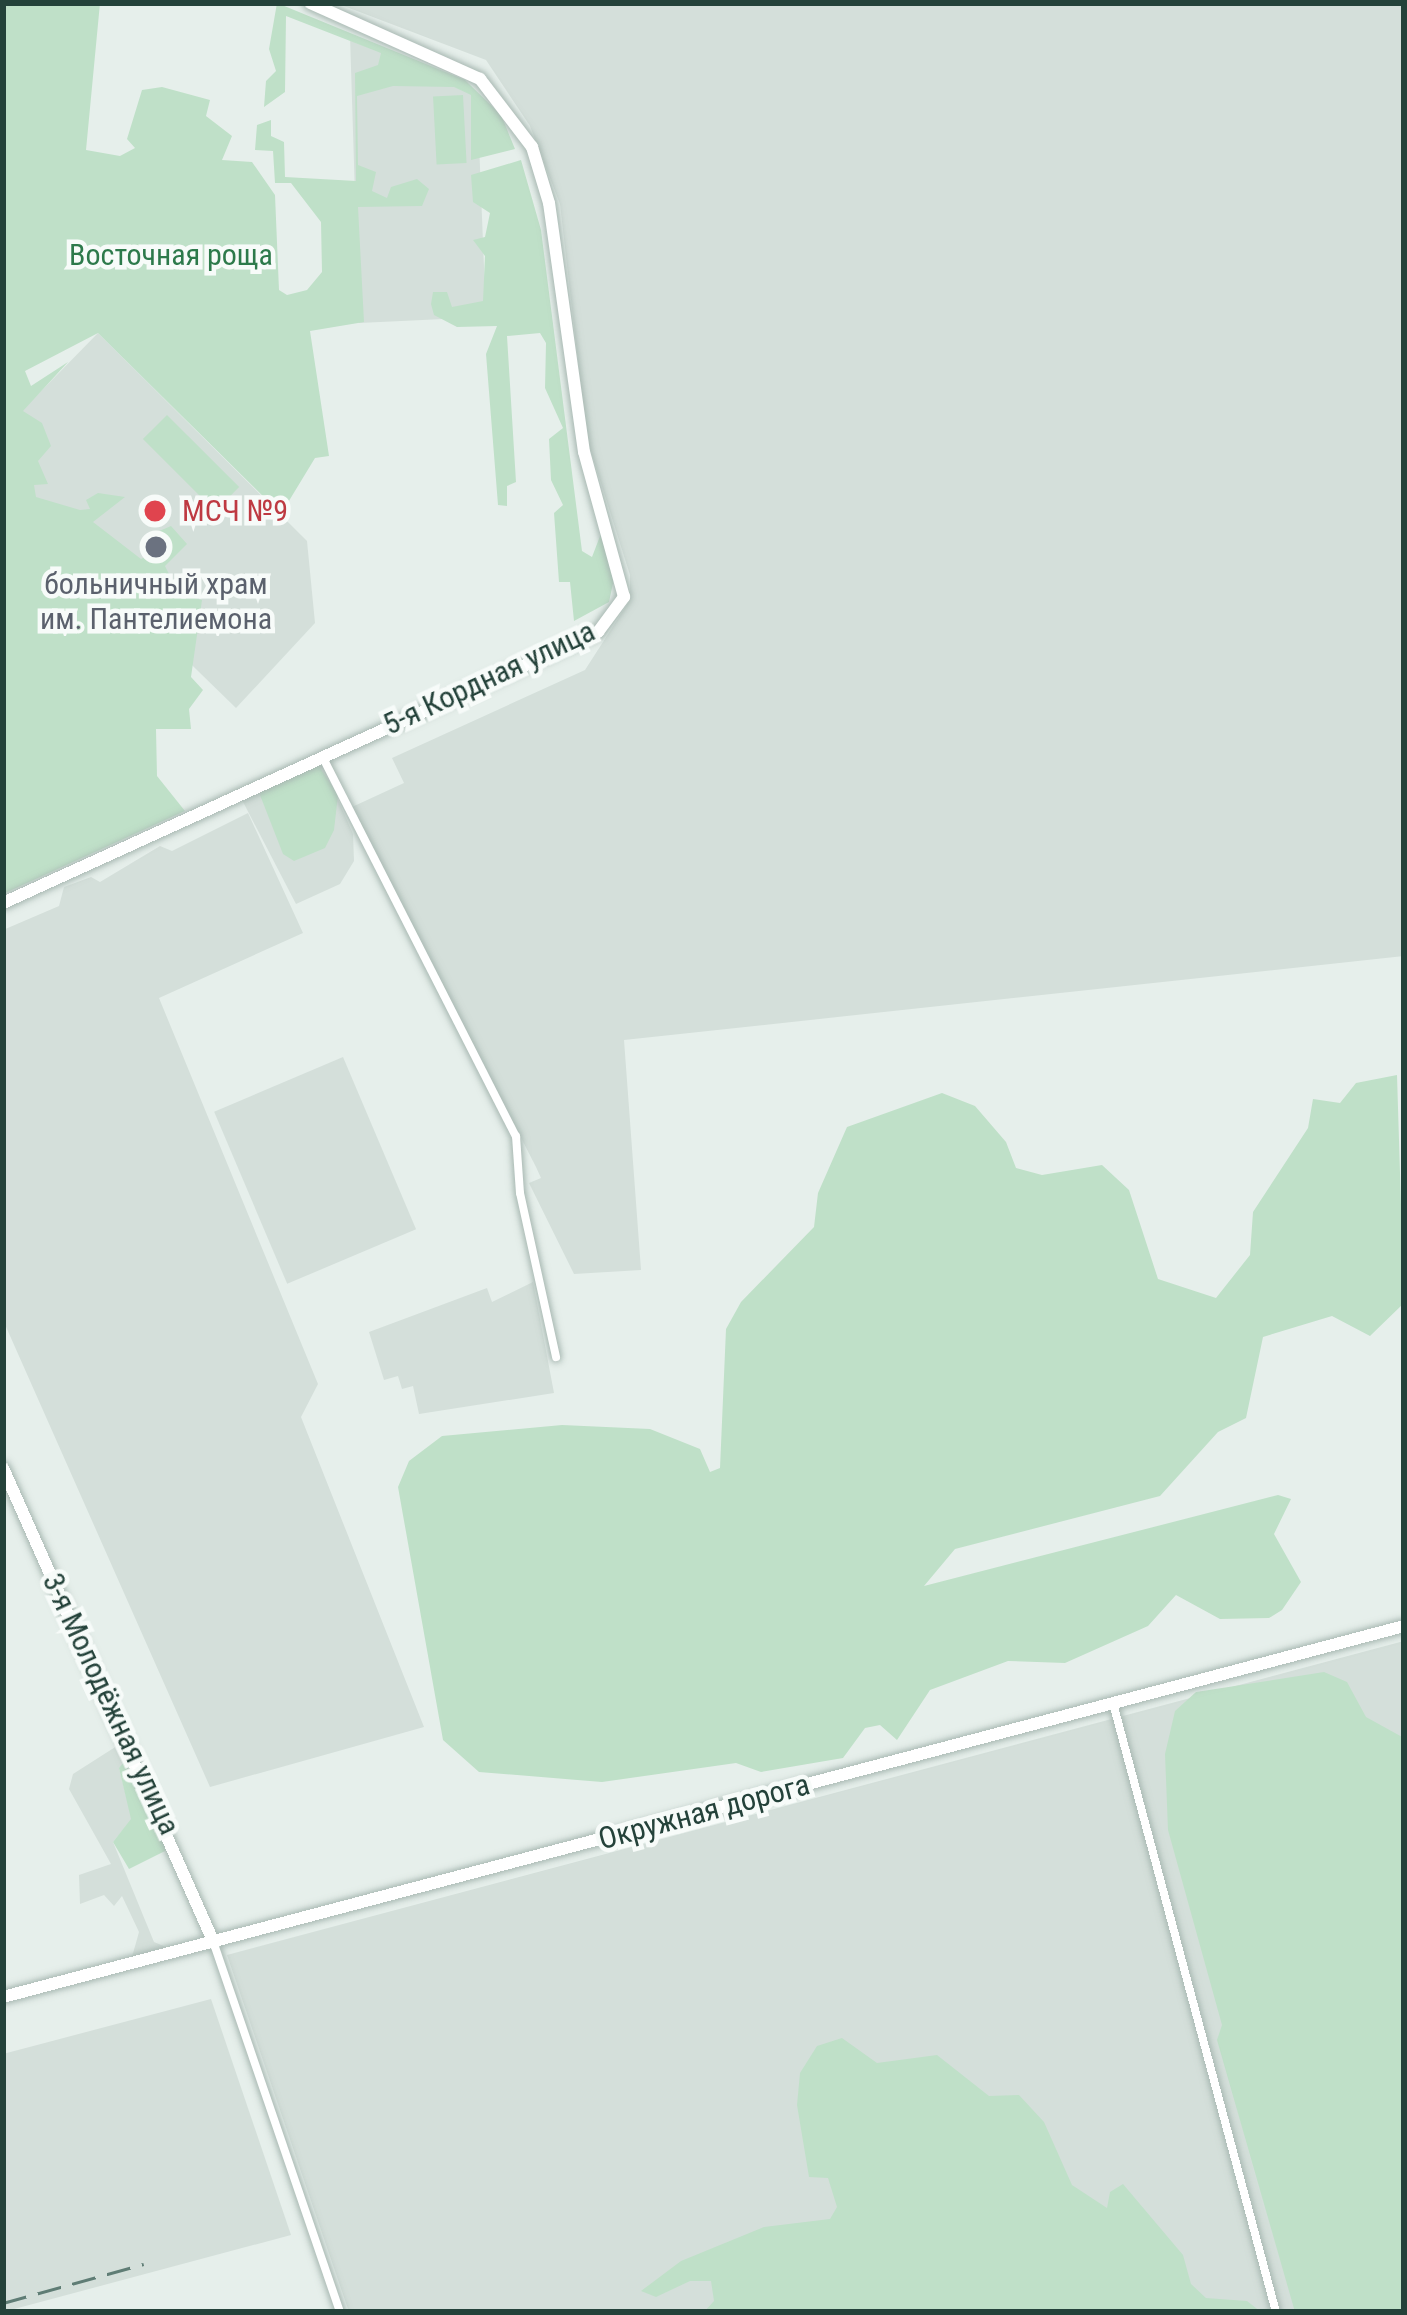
<!DOCTYPE html>
<meta charset="utf-8">
<style>
body{margin:0}
#map{position:relative;width:1407px;height:2315px;overflow:hidden;background:#e6efeb;font-family:"Roboto Condensed",sans-serif}
div>[style]{position:absolute}
.built>*{inset:0;background:#d4dfda;transform-origin:0 0}
.green>*{inset:0;background:#bfe0c8;transform-origin:0 0}
.roads{filter:drop-shadow(0 0 3px #a8b8b2) drop-shadow(0 0 3px #a8b8b2)}
.street>*{height:8px;margin:-4px;padding:0 4px;transform-origin:4px;border-radius:4px;background:#fff}
.secondary>*{height:12px;margin:-6px;padding:0 6px;transform-origin:6px;border-radius:6px;background:#fff}
.rail>*{height:3px;margin-top:-1.5px;transform-origin:0;background:repeating-linear-gradient(90deg,#5f7d75 0 24px,transparent 0 36px)}
.dots>*{width:33px;height:33px;translate:-50% -50%;box-sizing:border-box;border:6px solid #f7fbf9;border-radius:50%}
span{translate:-50% -50%;white-space:nowrap;text-align:center;line-height:1.15;-webkit-text-stroke:9px #f7fbf9;paint-order:stroke}
.park-label{font-size:30px;color:#2d7a4b}
.health-label{font-size:30px;color:#be3a42}
.left{translate:0 -50%;text-align:left}
.worship-label{font-size:30px;color:#5b616d}
.street-label{font-size:30px;color:#24423a}
.frame{position:absolute;inset:0;border:6px solid #24423a;pointer-events:none}
</style>
<div id="map">
<div class="built">
<div style="clip-path:polygon(336px 3px,1404px 3px,1404px 956px,624px 1040px,641px 1270px,574px 1274px,529px 1183px,541px 1178px,536px 1167px,352px 807px,404px 783px,392px 758px,585px 670px,630px 600px,630px 575px,587px 439px,560px 204px,530px 126px,486px 60px)"></div>
<div style="clip-path:polygon(350px 36px,477px 93px,486px 317px,359px 323px)"></div>
<div style="clip-path:polygon(98px 333px,307px 541px,315px 623px,236px 708px,3px 481px,3px 430px)"></div>
<div style="clip-path:polygon(321px 761px,353px 834px,354px 861px,340px 884px,296px 904px,241px 798px)"></div>
<div style="clip-path:polygon(248px 813px,303px 933px,159px 998px,318px 1384px,301px 1417px,424px 1727px,210px 1787px,3px 1320px,3px 930px,59px 906px,64px 887px,91px 877px,100px 882px,160px 846px,172px 851px)"></div>
<div style="left:343px;top:1057px;width:187px;height:140px;rotate:67deg"></div>
<div style="clip-path:polygon(533px 1282px,554px 1393px,419px 1414px,413px 1386px,402px 1389px,398px 1376px,384px 1380px,369px 1332px,487px 1288px,492px 1302px)"></div>
<div style="clip-path:polygon(1404px 1641px,1404px 2312px,349px 2312px,227px 1955px)"></div>
<div style="clip-path:polygon(120px 1744px,129px 1763px,119px 1768px,132px 1819px,113px 1842px,154px 1942px,166px 1947px,132px 1957px,139px 1932px,122px 1896px,114px 1906px,104px 1895px,80px 1904px,79px 1875px,111px 1864px,69px 1789px,73px 1774px)"></div>
<div style="clip-path:polygon(211px 1999px,291px 2235px,3px 2312px,3px 2054px)"></div>
</div>
<div class="green">
<div style="clip-path:polygon(6px 3px,100px 3px,86px 150px,120px 156px,135px 148px,127px 139px,142px 90px,162px 87px,210px 100px,206px 116px,232px 136px,222px 160px,252px 162px,275px 195px,279px 290px,287px 295px,307px 290px,322px 272px,321px 222px,291px 183px,275px 183px,273px 151px,255px 150px,257px 125px,271px 120px,271px 136px,284px 142px,285px 177px,356px 181px,355px 73px,378px 65px,381px 53px,286px 16px,285px 92px,264px 107px,266px 81px,276px 71px,269px 49px,277px 3px,465px 80px,501px 115px,515px 149px,471px 160px,471px 95px,454px 87px,393px 86px,357px 96px,358px 165px,376px 172px,372px 191px,387px 198px,391px 187px,417px 179px,429px 189px,422px 206px,358px 207px,364px 322px,310px 331px,329px 456px,315px 458px,281px 514px,98px 333px,25px 371px,31px 386px,68px 362px,23px 411px,42px 423px,51px 446px,38px 461px,48px 484px,34px 485px,36px 497px,80px 510px,90px 509px,86px 500px,98px 493px,125px 497px,93px 522px,141px 559px,168px 544px,157px 532px,171px 526px,187px 544px,165px 566px,179px 594px,202px 600px,191px 677px,203px 690px,189px 709px,191px 729px,156px 729px,157px 776px,185px 811px,3px 894px)"></div>
<div style="left:463px;top:95px;width:68px;height:30px;rotate:87deg"></div>
<div style="clip-path:polygon(521px 160px,541px 230px,582px 551px,592px 557px,602px 531px,615px 574px,609px 602px,574px 621px,570px 582px,559px 582px,554px 513px,563px 505px,551px 480px,549px 439px,563px 428px,545px 388px,546px 343px,540px 333px,507px 336px,516px 482px,507px 486px,507px 506px,498px 505px,486px 354px,497px 326px,457px 327px,434px 315px,431px 304px,433px 292px,447px 292px,452px 307px,483px 301px,485px 256px,473px 240px,485px 237px,490px 213px,473px 202px,471px 175px)"></div>
<div style="left:167px;top:415px;width:102px;height:34px;rotate:45deg"></div>
<div style="clip-path:polygon(315px 760px,338px 795px,334px 830px,325px 848px,294px 861px,283px 854px,260px 795px,263px 784px)"></div>
<div style="clip-path:polygon(1397px 1075px,1404px 1303px,1370px 1336px,1332px 1316px,1263px 1337px,1246px 1418px,1218px 1432px,1160px 1496px,955px 1549px,924px 1586px,1278px 1495px,1291px 1499px,1274px 1534px,1301px 1582px,1282px 1610px,1269px 1618px,1220px 1619px,1176px 1595px,1148px 1626px,1065px 1663px,1008px 1661px,930px 1690px,897px 1740px,880px 1725px,865px 1728px,843px 1758px,761px 1772px,736px 1763px,602px 1782px,479px 1772px,443px 1740px,398px 1487px,409px 1461px,442px 1436px,562px 1425px,650px 1429px,700px 1449px,710px 1472px,720px 1468px,726px 1329px,741px 1302px,814px 1227px,818px 1193px,847px 1127px,942px 1093px,975px 1106px,1006px 1142px,1016px 1168px,1042px 1175px,1102px 1165px,1129px 1190px,1158px 1279px,1216px 1298px,1250px 1255px,1253px 1212px,1308px 1128px,1313px 1099px,1340px 1103px,1356px 1083px)"></div>
<div style="clip-path:polygon(1324px 1672px,1347px 1682px,1366px 1717px,1404px 1738px,1404px 2312px,1295px 2312px,1217px 2040px,1222px 2025px,1168px 1830px,1165px 1754px,1175px 1711px,1196px 1692px)"></div>
<div style="clip-path:polygon(125px 1761px,167px 1850px,129px 1869px,113px 1842px,131px 1819px,119px 1768px)"></div>
<div style="clip-path:polygon(842px 2038px,877px 2063px,937px 2055px,989px 2096px,1019px 2095px,1044px 2122px,1072px 2185px,1107px 2208px,1110px 2192px,1123px 2184px,1183px 2255px,1191px 2284px,1206px 2298px,1247px 2301px,1261px 2312px,704px 2312px,714px 2301px,711px 2281px,690px 2281px,656px 2297px,641px 2291px,681px 2261px,764px 2227px,830px 2219px,837px 2207px,828px 2178px,809px 2177px,797px 2105px,800px 2073px,817px 2046px)"></div>
</div>
<div class="roads">
<div class="street">
<div style="left:322px;top:756px;width:427px;rotate:63deg"></div>
<div style="left:516px;top:1136px;width:57px;rotate:86deg"></div>
<div style="left:520px;top:1193px;width:168px;rotate:77.6deg"></div>
<div style="left:1113px;top:1703px;width:630px;rotate:75.02deg"></div>
<div style="left:214px;top:1944px;width:389px;rotate:71.1deg"></div>
</div>
<div class="secondary">
<div style="left:3px;top:903px;width:654px;rotate:-24.49deg"></div>
<div style="left:598px;top:632px;width:44px;rotate:-53.4deg"></div>
<div style="left:624px;top:597px;width:150px;rotate:-105.4deg"></div>
<div style="left:584px;top:452px;width:251px;rotate:-98deg"></div>
<div style="left:549px;top:203px;width:59px;rotate:-106.9deg"></div>
<div style="left:532px;top:147px;width:86px;rotate:-127.4deg"></div>
<div style="left:480px;top:79px;width:186px;rotate:-155.9deg"></div>
<div style="left:3px;top:1468px;width:520px;rotate:66.05deg"></div>
<div style="left:3px;top:1997px;width:1449px;rotate:-14.83deg"></div>
</div>
</div>
<div class="rail">
<div style="left:3px;top:2303px;width:146px;rotate:-15.5deg"></div>
</div>
<div class="dots">
<div style="left:155px;top:511px;background:#e0444e"></div>
<div style="left:156px;top:547px;background:#6b7280"></div>
</div>
<div class="park-label">
<span style="left:171px;top:255px">Восточная роща</span>
</div>
<div class="health-label">
<span class="left" style="left:182px;top:511px">МСЧ №9</span>
</div>
<div class="worship-label">
<span style="left:156px;top:601px">больничный храм<br>им. Пантелиемона</span>
</div>
<div class="street-label">
<span style="left:489px;top:678px;rotate:-25deg">5-я Кордная улица</span>
<span style="left:111px;top:1704px;rotate:65deg">3-я Молодёжная улица</span>
<span style="left:704px;top:1812px;rotate:-15deg">Окружная дорога</span>
</div>
<div class="frame"></div>
</div>
